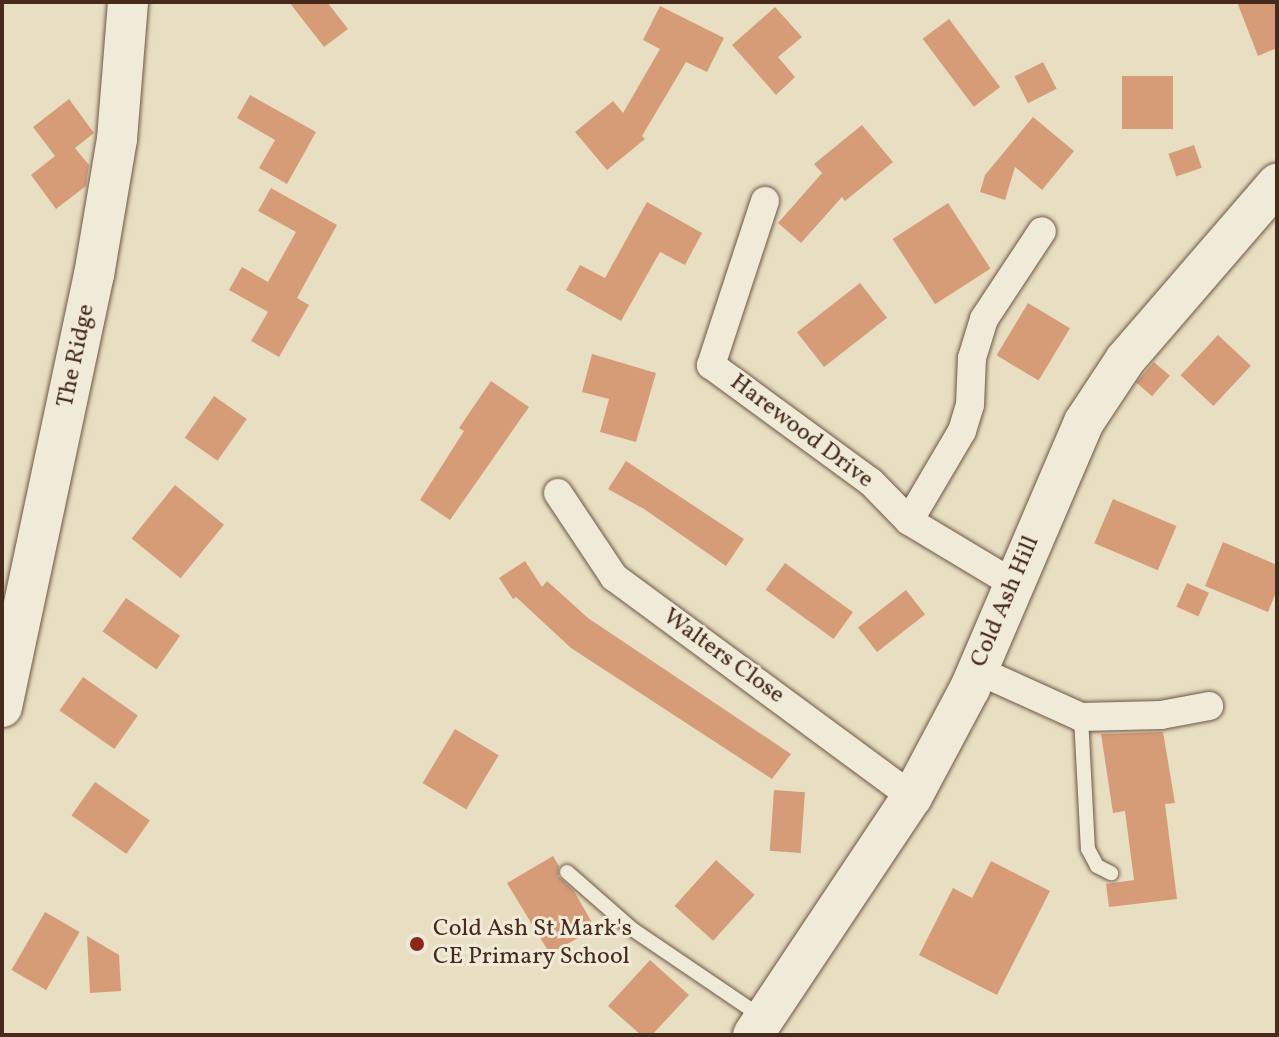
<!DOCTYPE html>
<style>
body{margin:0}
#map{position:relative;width:1279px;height:1037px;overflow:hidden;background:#e8dfc3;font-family:Vollkorn,serif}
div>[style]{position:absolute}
.building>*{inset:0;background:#d69c78;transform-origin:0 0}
.roads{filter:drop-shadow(0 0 2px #6f5745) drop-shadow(0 0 2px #6f5745)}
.lane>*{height:14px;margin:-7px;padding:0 7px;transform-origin:7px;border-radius:7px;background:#f0ead8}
.street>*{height:28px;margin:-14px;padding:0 14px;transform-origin:14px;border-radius:14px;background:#f0ead8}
.secondary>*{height:40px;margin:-20px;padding:0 20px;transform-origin:20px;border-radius:20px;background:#f0ead8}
.dots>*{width:22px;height:22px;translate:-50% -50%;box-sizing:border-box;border:4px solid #f0ead8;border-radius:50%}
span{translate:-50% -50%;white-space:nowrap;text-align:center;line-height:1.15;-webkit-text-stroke:6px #f0ead8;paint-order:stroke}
.street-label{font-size:24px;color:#472a1b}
.poi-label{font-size:24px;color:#472a1b}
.left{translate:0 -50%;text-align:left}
.frame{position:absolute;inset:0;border:4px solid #472a1b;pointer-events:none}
</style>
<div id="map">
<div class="building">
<div style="clip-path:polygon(289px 2px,327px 2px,348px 29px,324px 47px)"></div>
<div style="clip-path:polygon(1237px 2px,1277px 2px,1277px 48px,1258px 56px)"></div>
<div style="clip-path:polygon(660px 6px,724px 38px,707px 72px,686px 62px,642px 136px,645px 139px,607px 170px,575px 132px,613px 101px,623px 113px,660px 49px,643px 40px)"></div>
<div style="clip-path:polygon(775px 7px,802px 37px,778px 57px,795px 77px,776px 95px,732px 45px)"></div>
<div style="left:949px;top:19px;width:85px;height:33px;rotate:53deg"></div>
<div style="left:1043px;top:62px;width:30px;height:32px;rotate:63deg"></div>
<div style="left:1122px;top:76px;width:51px;height:53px"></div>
<div style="clip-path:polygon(250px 95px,316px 132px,287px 184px,259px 168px,275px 140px,237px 118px)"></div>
<div style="clip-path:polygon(69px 99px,94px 133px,75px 148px,89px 165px,86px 186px,56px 209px,31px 175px,55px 156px,33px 127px)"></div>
<div style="clip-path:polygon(1033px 117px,1074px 151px,1042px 190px,1015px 167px,1005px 200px,980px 192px,985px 175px)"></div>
<div style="clip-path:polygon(862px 125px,893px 162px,845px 201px,842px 197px,801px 243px,778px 223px,822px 173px,814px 164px)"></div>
<div style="left:1194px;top:145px;width:24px;height:27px;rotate:71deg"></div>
<div style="clip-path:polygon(271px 188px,337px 225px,297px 298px,309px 305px,279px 357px,251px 341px,268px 312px,229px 290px,242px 267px,268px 282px,296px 232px,258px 211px)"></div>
<div style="clip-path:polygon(647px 202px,702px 233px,685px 265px,660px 252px,621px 321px,566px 290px,580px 265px,605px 278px)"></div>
<div style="left:948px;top:203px;width:78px;height:66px;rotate:57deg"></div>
<div style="left:860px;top:283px;width:44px;height:80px;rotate:52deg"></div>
<div style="left:1028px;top:303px;width:49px;height:61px;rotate:31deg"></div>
<div style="left:1218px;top:335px;width:45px;height:55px;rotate:43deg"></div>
<div style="clip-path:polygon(592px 354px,656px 373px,636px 442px,600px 432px,609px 399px,582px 392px)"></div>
<div style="left:1154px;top:362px;width:21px;height:27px;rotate:41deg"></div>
<div style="clip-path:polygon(491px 381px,529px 407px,450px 520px,420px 500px,464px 431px,459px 428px)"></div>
<div style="left:214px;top:396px;width:40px;height:51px;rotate:35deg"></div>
<div style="clip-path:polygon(626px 461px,744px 539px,726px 566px,644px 509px,608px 489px)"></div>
<div style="left:175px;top:485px;width:63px;height:69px;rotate:39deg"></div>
<div style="left:1113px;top:499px;width:69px;height:48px;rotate:23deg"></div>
<div style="clip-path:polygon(1223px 542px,1277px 565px,1277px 590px,1268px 612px,1205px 586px)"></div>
<div style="clip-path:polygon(525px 561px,542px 587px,547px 581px,588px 618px,791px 754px,772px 779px,571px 648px,516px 597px,513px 599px,499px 578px)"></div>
<div style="left:785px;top:563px;width:84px;height:33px;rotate:36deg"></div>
<div style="left:1187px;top:583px;width:24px;height:26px;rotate:24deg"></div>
<div style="left:906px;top:590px;width:31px;height:61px;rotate:52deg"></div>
<div style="left:126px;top:598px;width:66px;height:41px;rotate:35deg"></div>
<div style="left:83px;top:677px;width:67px;height:41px;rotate:35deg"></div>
<div style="left:455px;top:729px;width:51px;height:63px;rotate:31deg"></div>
<div style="clip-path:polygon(1163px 732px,1175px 803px,1165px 804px,1177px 899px,1109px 907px,1106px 884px,1134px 880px,1125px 811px,1113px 813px,1101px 734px)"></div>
<div style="left:95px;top:782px;width:67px;height:41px;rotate:35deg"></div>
<div style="left:774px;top:790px;width:31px;height:61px;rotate:4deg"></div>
<div style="clip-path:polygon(553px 856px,559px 866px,558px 876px,574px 891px,595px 928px,550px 954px,507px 883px)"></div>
<div style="left:716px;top:860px;width:52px;height:62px;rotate:42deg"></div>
<div style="clip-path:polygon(991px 861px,1050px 891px,997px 995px,919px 955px,953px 888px,972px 898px)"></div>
<div style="left:45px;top:912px;width:40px;height:67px;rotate:30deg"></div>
<div style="clip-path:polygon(87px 936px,119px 955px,121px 991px,90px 993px)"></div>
<div style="clip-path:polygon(650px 960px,689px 995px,652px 1035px,641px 1035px,608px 1006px)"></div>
</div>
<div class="roads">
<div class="lane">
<div style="left:1081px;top:717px;width:132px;rotate:87deg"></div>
<div style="left:1088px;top:849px;width:19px;rotate:62deg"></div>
<div style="left:1097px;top:866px;width:16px;rotate:27deg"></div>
<div style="left:567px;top:872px;width:86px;rotate:41.2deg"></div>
<div style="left:632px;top:929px;width:157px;rotate:34.1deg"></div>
</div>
<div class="street">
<div style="left:765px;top:201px;width:173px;rotate:108.2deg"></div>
<div style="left:711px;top:365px;width:198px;rotate:36.2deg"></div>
<div style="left:871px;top:482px;width:54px;rotate:45.7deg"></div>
<div style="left:909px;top:521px;width:104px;rotate:-59.5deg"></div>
<div style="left:962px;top:431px;width:27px;rotate:-73deg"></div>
<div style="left:970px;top:405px;width:47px;rotate:-87.6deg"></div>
<div style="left:972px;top:358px;width:41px;rotate:-72.9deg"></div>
<div style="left:984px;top:319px;width:105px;rotate:-56.6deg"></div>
<div style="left:558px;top:493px;width:101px;rotate:56.3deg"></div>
<div style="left:614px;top:577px;width:370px;rotate:36.4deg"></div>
<div style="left:909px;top:521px;width:122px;rotate:31deg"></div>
<div style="left:977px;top:670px;width:114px;rotate:24.3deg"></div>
<div style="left:1081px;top:717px;width:80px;rotate:-1.4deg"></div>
<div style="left:1161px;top:715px;width:49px;rotate:-10.6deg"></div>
</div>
<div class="secondary">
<div style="left:2px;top:707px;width:442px;rotate:-78deg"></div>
<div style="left:94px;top:275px;width:138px;rotate:-80.4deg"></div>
<div style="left:117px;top:139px;width:137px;rotate:-85.4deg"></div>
<div style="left:753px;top:1035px;width:286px;rotate:-56.3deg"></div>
<div style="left:912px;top:797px;width:123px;rotate:-62deg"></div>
<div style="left:970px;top:688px;width:289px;rotate:-66.8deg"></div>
<div style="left:1084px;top:422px;width:74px;rotate:-56.5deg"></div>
<div style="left:1125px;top:360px;width:233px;rotate:-49.2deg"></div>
</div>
</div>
<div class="dots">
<div style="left:417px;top:944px;background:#8f2418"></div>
</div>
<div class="street-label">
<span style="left:77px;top:356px;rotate:-78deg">The Ridge</span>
<span style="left:801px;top:432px;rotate:37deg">Harewood Drive</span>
<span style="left:1006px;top:602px;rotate:-67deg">Cold Ash Hill</span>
<span style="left:723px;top:657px;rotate:36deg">Walters Close</span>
</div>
<div class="poi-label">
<span class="left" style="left:433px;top:944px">Cold Ash St Mark's<br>CE Primary School</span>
</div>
<div class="frame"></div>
</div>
